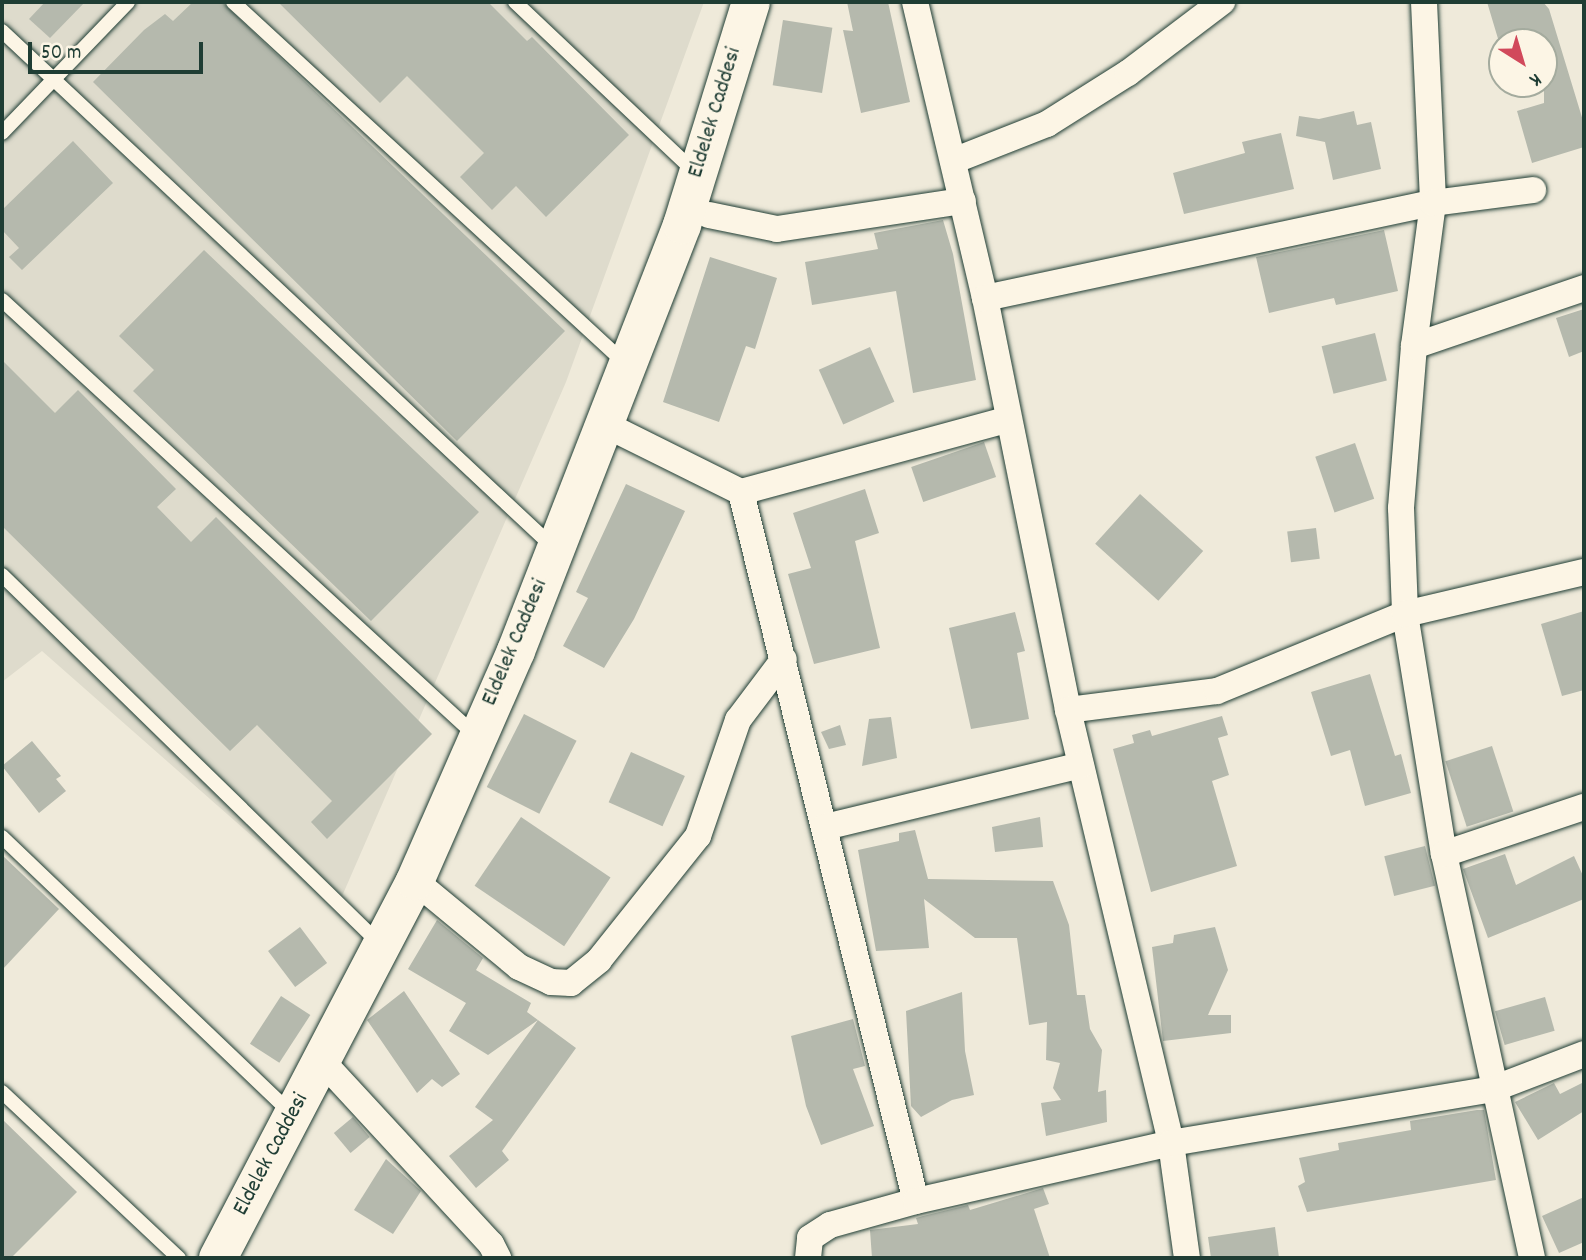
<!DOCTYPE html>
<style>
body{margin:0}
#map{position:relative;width:1586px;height:1260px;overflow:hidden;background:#efeada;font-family:Dekko,sans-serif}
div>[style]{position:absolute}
.built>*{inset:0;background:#dedbcc}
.building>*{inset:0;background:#b5b9ad;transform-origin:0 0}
.roads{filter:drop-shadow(0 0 2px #1f3d34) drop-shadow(0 0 2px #1f3d34)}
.lane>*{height:14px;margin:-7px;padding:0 7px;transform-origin:7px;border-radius:7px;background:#fcf5e5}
.street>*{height:26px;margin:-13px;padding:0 13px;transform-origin:13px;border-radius:13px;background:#fcf5e5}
.secondary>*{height:38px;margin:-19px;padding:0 19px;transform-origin:19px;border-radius:19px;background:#fcf5e5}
span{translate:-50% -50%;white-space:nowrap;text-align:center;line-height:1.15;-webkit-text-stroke:7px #fcf5e5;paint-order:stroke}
.street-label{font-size:23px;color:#1f3d34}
.frame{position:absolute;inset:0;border:4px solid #1f3d34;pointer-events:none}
.north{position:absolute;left:1488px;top:28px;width:70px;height:70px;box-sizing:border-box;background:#fcf5e5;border:2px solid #a4ab9e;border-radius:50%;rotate:143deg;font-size:19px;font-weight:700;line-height:28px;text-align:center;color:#1f3d34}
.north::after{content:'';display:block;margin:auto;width:24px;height:32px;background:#d1495b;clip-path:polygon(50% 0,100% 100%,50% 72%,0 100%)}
.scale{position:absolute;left:28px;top:42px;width:175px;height:32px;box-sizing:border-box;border:4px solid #1f3d34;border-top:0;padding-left:9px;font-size:21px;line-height:24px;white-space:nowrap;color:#1f3d34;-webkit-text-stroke:5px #fcf5e5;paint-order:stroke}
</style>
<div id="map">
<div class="built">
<div style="clip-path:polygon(2px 2px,704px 2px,566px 382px,336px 910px,42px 651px,2px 682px)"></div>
</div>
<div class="building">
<div style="clip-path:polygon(45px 2px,85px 2px,50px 38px,29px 19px)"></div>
<div style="clip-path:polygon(193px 2px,222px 2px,565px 331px,457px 441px,93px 82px,144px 30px,165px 14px,173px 21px)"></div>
<div style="clip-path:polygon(278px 2px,488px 2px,527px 41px,532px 37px,629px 135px,546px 217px,516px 186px,492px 210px,460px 177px,484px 153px,407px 76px,380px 103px)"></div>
<div style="clip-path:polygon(847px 2px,888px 2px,910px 102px,861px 113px,843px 30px,853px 31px)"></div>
<div style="clip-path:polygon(1487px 2px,1543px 2px,1549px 9px,1584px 124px,1584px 147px,1532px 163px,1517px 111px,1544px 103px,1544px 42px,1499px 42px)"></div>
<div style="left:783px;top:20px;width:50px;height:66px;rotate:9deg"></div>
<div style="clip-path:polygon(1354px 111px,1357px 125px,1371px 122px,1381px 169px,1333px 180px,1325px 142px,1296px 136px,1299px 116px,1319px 119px)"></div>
<div style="clip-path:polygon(1281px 133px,1294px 189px,1184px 214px,1173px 173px,1245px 153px,1242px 142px)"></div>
<div style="clip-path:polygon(73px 141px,113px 183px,22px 270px,9px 257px,19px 248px,2px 230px,2px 210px)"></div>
<div style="clip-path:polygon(943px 220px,953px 254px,976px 380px,913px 393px,896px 291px,812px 305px,805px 262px,878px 249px,874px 233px)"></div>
<div style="clip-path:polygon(1384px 230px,1398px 291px,1336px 305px,1334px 298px,1269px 313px,1256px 257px)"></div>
<div style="clip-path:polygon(204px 250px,479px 512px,371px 621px,133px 391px,154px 370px,119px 336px)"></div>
<div style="clip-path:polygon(710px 257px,777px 278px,755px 349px,746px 346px,719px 422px,663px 402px)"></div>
<div style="clip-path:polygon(1584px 309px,1584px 351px,1569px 357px,1556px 318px)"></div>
<div style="left:1375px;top:333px;width:49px;height:55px;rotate:76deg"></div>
<div style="left:870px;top:347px;width:60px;height:56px;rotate:66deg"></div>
<div style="clip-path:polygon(2px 360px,55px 413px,78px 390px,176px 489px,157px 507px,191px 542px,216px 517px,432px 734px,327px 839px,311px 822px,332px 801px,257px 725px,230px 751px,2px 526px)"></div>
<div style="left:984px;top:442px;width:37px;height:77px;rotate:71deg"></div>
<div style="left:1355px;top:443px;width:59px;height:42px;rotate:71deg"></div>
<div style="clip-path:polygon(626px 484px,685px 511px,634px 619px,604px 668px,563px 646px,588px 598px,576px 592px)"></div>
<div style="clip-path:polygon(865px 489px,879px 533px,855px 541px,880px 648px,814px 664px,788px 574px,811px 568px,793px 513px)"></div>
<div style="left:1140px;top:494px;width:85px;height:67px;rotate:42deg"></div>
<div style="left:1316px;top:528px;width:31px;height:29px;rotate:83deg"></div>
<div style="clip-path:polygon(1584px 611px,1584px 690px,1562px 696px,1541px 624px)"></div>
<div style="clip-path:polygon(1015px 612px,1025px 651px,1017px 653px,1029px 719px,971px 729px,949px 628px)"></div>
<div style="clip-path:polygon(1370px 674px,1395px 756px,1401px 754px,1411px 793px,1365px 806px,1350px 750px,1331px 756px,1311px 692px)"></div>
<div style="left:524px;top:714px;width:59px;height:82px;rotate:27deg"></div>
<div style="clip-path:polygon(1222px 716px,1228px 735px,1218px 738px,1229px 775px,1212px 781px,1237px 866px,1151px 892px,1113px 749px,1134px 743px,1132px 735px,1150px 730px,1152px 736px)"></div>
<div style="clip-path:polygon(891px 717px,897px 758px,862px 766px,869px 719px)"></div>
<div style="clip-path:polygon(840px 725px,846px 745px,829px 749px,821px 732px)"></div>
<div style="clip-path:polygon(32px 741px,61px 776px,56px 779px,66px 791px,39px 813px,2px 766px)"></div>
<div style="left:1492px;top:746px;width:69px;height:49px;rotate:72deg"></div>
<div style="left:631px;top:752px;width:59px;height:55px;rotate:24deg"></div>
<div style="left:521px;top:817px;width:108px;height:83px;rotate:34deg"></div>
<div style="clip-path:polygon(1040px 817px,1043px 847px,995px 852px,992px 827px)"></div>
<div style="clip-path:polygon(915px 830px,928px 879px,1053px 881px,1069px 925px,1077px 995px,1085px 995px,1090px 1029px,1102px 1050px,1098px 1092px,1106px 1090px,1107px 1122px,1046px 1136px,1041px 1103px,1061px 1100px,1053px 1088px,1060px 1063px,1046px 1060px,1047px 1022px,1029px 1025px,1017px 938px,975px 938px,924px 899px,929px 948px,876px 951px,858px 850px,899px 841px,899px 833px)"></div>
<div style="left:1425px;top:846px;width:41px;height:42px;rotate:76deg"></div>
<div style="clip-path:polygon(1505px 854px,1516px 885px,1574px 856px,1584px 878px,1584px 899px,1488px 938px,1463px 869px)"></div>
<div style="clip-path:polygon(2px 855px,59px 909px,2px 970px)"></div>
<div style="clip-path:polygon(437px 920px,483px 958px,476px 970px,531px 1003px,527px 1012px,576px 1048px,502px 1151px,509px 1160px,476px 1188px,449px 1156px,493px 1120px,475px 1107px,538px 1020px,488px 1055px,449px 1031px,466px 1003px,408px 969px)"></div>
<div style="left:300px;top:927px;width:45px;height:40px;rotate:53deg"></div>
<div style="clip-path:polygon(1215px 927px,1228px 970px,1208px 1015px,1231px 1015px,1231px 1033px,1163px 1041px,1152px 947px,1173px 943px,1174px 935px)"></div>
<div style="clip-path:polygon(404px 991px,460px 1074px,442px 1087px,432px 1079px,417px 1093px,367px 1020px)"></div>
<div style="clip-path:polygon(962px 992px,965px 1051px,974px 1095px,952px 1100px,921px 1117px,911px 1106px,906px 1011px)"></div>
<div style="left:281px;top:996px;width:35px;height:57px;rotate:33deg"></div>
<div style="left:1545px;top:997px;width:35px;height:52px;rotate:74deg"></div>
<div style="clip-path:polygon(853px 1019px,865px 1066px,853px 1069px,874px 1126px,821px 1145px,806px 1106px,791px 1036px)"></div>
<div style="clip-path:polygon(1584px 1082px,1584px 1111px,1538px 1140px,1515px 1102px,1554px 1083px,1560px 1094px)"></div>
<div style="clip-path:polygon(1477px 1110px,1484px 1110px,1496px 1180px,1307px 1212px,1298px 1186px,1305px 1182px,1299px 1158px,1339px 1150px,1338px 1143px,1411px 1130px,1410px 1121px)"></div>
<div style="left:353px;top:1117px;width:26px;height:25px;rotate:50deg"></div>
<div style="clip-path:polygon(2px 1119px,77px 1192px,11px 1258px,2px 1258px)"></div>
<div style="clip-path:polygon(386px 1159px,421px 1191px,393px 1234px,354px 1210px)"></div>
<div style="clip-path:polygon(1043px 1188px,1049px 1204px,1034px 1209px,1050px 1258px,872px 1258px,870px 1230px,918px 1224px,916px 1218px,923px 1216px,968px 1205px,970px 1210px)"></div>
<div style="clip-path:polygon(1584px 1197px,1584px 1242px,1559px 1253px,1542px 1216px)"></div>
<div style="clip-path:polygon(1275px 1227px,1279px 1258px,1211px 1258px,1208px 1237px)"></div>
</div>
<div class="roads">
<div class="lane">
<div style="left:233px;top:2px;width:534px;rotate:42.65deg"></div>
<div style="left:515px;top:2px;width:246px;rotate:43.4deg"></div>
<div style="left:2px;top:31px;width:753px;rotate:43.12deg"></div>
<div style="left:2px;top:133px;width:182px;rotate:-46.1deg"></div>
<div style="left:2px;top:300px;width:643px;rotate:42.6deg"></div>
<div style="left:2px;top:575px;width:530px;rotate:44.31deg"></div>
<div style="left:2px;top:837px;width:401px;rotate:43.7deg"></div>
<div style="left:2px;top:1092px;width:243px;rotate:43.2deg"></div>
</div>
<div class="street">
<div style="left:915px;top:2px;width:304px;rotate:76.7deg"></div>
<div style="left:985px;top:298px;width:420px;rotate:78.6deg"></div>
<div style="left:1068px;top:710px;width:445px;rotate:76.6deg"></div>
<div style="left:1171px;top:1143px;width:116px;rotate:82.1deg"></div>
<div style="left:1424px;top:2px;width:201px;rotate:87.4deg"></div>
<div style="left:1433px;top:203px;width:144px;rotate:97.6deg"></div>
<div style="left:1414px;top:346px;width:163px;rotate:94.6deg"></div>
<div style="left:1401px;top:508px;width:106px;rotate:87.8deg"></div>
<div style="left:1405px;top:614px;width:243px;rotate:80.8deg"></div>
<div style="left:1444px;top:854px;width:413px;rotate:77.7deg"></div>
<div style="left:953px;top:161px;width:101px;rotate:-21.5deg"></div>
<div style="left:1047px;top:124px;width:96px;rotate:-32.2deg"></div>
<div style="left:1128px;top:73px;width:118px;rotate:-37.1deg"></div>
<div style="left:709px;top:215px;width:69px;rotate:11.6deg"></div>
<div style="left:777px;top:229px;width:188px;rotate:-8.6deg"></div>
<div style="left:985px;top:298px;width:458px;rotate:-12deg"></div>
<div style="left:1433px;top:203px;width:101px;rotate:-7.4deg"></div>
<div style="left:1414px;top:346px;width:180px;rotate:-18.8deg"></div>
<div style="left:604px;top:424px;width:153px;rotate:26.4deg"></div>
<div style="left:741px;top:492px;width:275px;rotate:-15.2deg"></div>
<div style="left:741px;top:492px;width:730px;rotate:76.14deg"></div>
<div style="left:1068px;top:710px;width:150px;rotate:-7.3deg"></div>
<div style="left:1217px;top:691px;width:203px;rotate:-22.3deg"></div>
<div style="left:1405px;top:614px;width:184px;rotate:-13.2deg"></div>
<div style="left:825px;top:827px;width:263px;rotate:-13.6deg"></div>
<div style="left:1444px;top:854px;width:148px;rotate:-18.6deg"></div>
<div style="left:415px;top:881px;width:135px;rotate:39.6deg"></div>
<div style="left:519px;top:967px;width:35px;rotate:25deg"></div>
<div style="left:551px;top:982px;width:20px;rotate:3deg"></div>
<div style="left:571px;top:983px;width:36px;rotate:-39deg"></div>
<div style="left:599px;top:960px;width:159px;rotate:-51.4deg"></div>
<div style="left:698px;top:836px;width:123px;rotate:-71deg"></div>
<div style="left:738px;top:720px;width:76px;rotate:-53deg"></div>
<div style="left:322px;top:1061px;width:249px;rotate:47.3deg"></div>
<div style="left:491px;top:1244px;width:16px;rotate:63deg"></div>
<div style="left:808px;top:1258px;width:20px;rotate:-84deg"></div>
<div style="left:810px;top:1238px;width:24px;rotate:-33deg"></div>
<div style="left:830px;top:1225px;width:89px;rotate:-15.6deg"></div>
<div style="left:916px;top:1201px;width:262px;rotate:-12.8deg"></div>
<div style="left:1171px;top:1143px;width:326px;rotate:-9.5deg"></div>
<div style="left:1493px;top:1089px;width:97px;rotate:-21deg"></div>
</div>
<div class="secondary">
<div style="left:218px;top:1258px;width:425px;rotate:-62.4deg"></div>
<div style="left:415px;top:881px;width:251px;rotate:-66.3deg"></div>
<div style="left:516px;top:651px;width:457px;rotate:-68.7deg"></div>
<div style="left:682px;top:225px;width:233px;rotate:-72.8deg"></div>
</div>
</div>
<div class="street-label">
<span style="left:716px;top:113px;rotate:-73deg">Eldelek Caddesi</span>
<span style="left:516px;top:643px;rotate:-67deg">Eldelek Caddesi</span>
<span style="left:272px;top:1155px;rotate:-62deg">Eldelek Caddesi</span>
</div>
<div class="frame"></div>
<div class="north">K</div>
<div class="scale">50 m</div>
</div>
